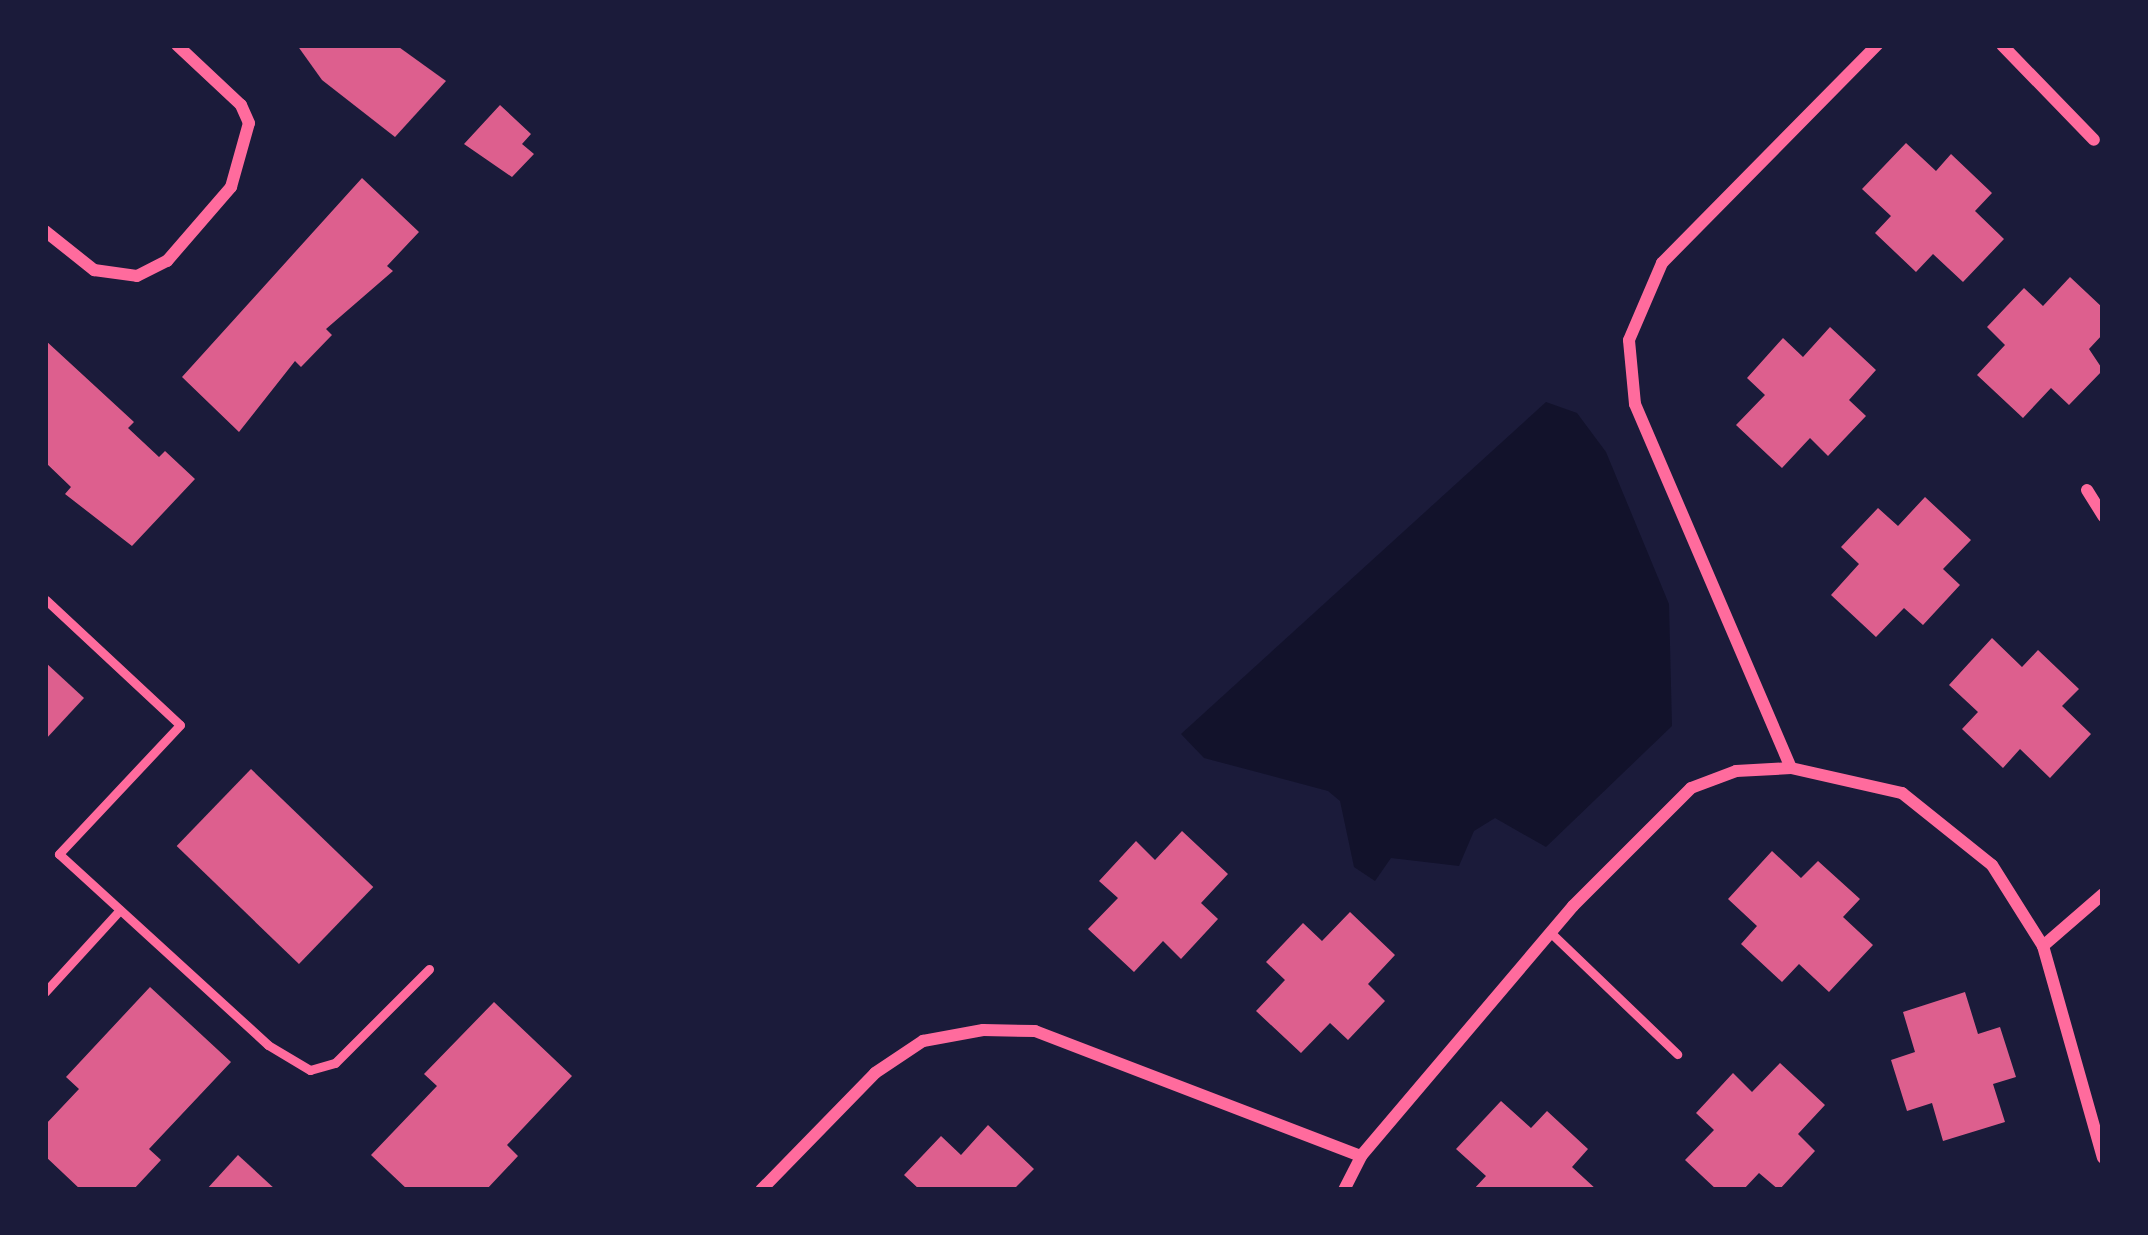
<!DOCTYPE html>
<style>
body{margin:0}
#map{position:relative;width:2148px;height:1235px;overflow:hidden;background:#1b1b3a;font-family:"Alegreya Sans",sans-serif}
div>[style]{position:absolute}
.water>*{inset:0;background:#12122b}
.building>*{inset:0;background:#dd5f8e;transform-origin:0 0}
.service>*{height:9px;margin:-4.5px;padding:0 4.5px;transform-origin:4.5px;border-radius:4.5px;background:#ff6b9d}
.minor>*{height:12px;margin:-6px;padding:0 6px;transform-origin:6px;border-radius:6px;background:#ff6b9d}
span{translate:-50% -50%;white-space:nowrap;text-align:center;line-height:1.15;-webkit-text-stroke:9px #1b1b3a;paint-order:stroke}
.frame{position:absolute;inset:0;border:48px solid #1b1b3a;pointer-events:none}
</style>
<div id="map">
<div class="water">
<div style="clip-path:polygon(1546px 402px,1577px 413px,1606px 452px,1669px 604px,1672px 726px,1546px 847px,1495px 818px,1474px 831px,1459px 866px,1391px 858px,1375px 881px,1354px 867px,1340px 801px,1328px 791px,1204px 758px,1181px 734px)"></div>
</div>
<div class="building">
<div style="clip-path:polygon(297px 45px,396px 45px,446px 81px,395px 137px,322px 80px)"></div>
<div style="clip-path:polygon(500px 105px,531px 134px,522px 144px,534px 154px,512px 177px,464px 144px)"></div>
<div style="clip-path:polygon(1906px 143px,1936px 171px,1951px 154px,1992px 193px,1975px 211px,2004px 239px,1963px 282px,1933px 254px,1916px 272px,1875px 233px,1891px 216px,1862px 189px)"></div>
<div style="clip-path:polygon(362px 178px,419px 232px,387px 266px,393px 271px,326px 329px,332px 335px,301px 367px,295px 361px,239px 432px,182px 377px)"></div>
<div style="clip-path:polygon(2070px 277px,2103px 308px,2103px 334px,2089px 349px,2103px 370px,2069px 405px,2051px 388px,2023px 418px,1977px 375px,2005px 345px,1987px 327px,2024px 288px,2043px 306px)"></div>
<div style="clip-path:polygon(1830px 327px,1876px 370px,1849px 400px,1866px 416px,1828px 456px,1810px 438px,1782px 468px,1736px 425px,1765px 395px,1747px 378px,1783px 338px,1803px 357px)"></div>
<div style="clip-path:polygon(45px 340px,134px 422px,128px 428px,159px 457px,165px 451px,195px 479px,132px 546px,65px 494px,71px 487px,45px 462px)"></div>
<div style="clip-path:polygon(1925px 497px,1971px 540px,1943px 569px,1960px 585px,1923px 625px,1904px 608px,1876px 637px,1831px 595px,1859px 564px,1841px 547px,1878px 508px,1898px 526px)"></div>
<div style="clip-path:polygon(1992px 638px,2022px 667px,2038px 650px,2079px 689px,2062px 706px,2091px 734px,2050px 778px,2020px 749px,2003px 768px,1962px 729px,1978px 712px,1949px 685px)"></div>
<div style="clip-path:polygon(45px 662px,84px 698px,45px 740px)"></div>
<div style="left:251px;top:769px;width:170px;height:107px;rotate:44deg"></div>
<div style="clip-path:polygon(1182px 831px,1228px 874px,1201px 903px,1218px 919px,1181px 959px,1163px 941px,1134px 972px,1088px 929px,1118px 898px,1099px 881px,1136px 841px,1155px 860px)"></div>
<div style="clip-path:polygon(1772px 851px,1801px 878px,1818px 861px,1860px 899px,1843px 917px,1873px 945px,1829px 992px,1799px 964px,1782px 982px,1741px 944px,1757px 926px,1728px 899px)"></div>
<div style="clip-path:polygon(1350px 912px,1395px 955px,1368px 984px,1385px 1001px,1348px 1040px,1330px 1023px,1301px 1053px,1256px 1011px,1285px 980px,1266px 962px,1303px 923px,1322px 941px)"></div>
<div style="clip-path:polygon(150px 987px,231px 1062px,149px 1149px,161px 1160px,133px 1190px,81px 1190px,45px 1156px,45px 1125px,79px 1089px,66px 1077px)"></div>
<div style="clip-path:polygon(1965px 992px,1978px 1034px,2000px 1027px,2016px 1077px,1993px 1084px,2005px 1122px,1943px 1141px,1932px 1103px,1907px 1111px,1891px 1060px,1915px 1052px,1903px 1012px)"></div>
<div style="clip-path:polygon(494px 1002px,572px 1076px,507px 1145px,518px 1156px,486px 1190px,408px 1190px,371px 1155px,437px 1086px,424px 1074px)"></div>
<div style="clip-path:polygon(1780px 1063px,1825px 1105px,1798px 1134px,1815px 1151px,1779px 1190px,1759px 1173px,1743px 1190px,1717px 1190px,1685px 1160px,1714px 1130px,1696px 1113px,1733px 1073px,1752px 1092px)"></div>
<div style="clip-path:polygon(1501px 1101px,1531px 1128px,1547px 1111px,1588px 1149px,1572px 1167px,1597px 1190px,1473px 1190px,1486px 1176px,1456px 1149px)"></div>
<div style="clip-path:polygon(988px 1125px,1034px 1169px,1013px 1190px,920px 1190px,904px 1175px,941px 1136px,961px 1155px)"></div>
<div style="clip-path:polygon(238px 1155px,276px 1190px,206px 1190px)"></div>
</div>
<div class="service">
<div style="left:46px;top:600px;width:183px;rotate:43deg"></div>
<div style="left:180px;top:725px;width:177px;rotate:133.2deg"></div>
<div style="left:59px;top:854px;width:283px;rotate:42.4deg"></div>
<div style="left:268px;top:1045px;width:49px;rotate:30.8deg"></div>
<div style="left:310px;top:1070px;width:26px;rotate:-16deg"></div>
<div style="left:335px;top:1063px;width:133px;rotate:-45deg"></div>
<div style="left:1551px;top:933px;width:175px;rotate:43.8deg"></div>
<div style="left:45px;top:992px;width:111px;rotate:-47.6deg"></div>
</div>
<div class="minor">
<div style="left:2002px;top:45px;width:132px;rotate:45.9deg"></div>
<div style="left:45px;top:231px;width:63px;rotate:38.5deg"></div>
<div style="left:94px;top:270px;width:43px;rotate:7.9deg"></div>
<div style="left:137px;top:276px;width:34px;rotate:-27deg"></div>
<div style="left:167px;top:261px;width:98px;rotate:-49.1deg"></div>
<div style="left:231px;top:187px;width:66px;rotate:-74.3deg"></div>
<div style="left:249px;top:123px;width:20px;rotate:-114deg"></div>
<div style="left:241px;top:105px;width:88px;rotate:-136.8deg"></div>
<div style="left:2087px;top:490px;width:31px;rotate:58deg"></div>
<div style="left:1791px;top:768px;width:396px;rotate:-113.2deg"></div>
<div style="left:1635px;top:404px;width:64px;rotate:-95.4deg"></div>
<div style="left:1629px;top:340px;width:84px;rotate:-66.8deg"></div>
<div style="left:1662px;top:263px;width:306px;rotate:-45.4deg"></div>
<div style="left:2043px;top:946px;width:79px;rotate:-40.9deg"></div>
<div style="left:761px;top:1190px;width:163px;rotate:-45.7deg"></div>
<div style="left:875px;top:1073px;width:58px;rotate:-33.7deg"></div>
<div style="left:923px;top:1041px;width:61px;rotate:-10.4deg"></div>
<div style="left:983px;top:1030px;width:52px;rotate:1.1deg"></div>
<div style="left:1035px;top:1031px;width:349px;rotate:21deg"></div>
<div style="left:1344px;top:1190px;width:38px;rotate:-63deg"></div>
<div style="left:1361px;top:1156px;width:328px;rotate:-49.7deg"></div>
<div style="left:1573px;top:906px;width:167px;rotate:-45deg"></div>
<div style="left:1691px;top:788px;width:48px;rotate:-20.7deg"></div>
<div style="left:1736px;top:771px;width:55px;rotate:-3.1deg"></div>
<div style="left:1791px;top:768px;width:114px;rotate:12.7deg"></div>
<div style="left:1902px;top:793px;width:115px;rotate:38.7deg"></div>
<div style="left:1992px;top:865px;width:96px;rotate:57.8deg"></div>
<div style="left:2043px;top:946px;width:220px;rotate:74.2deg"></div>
</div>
<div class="frame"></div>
</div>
